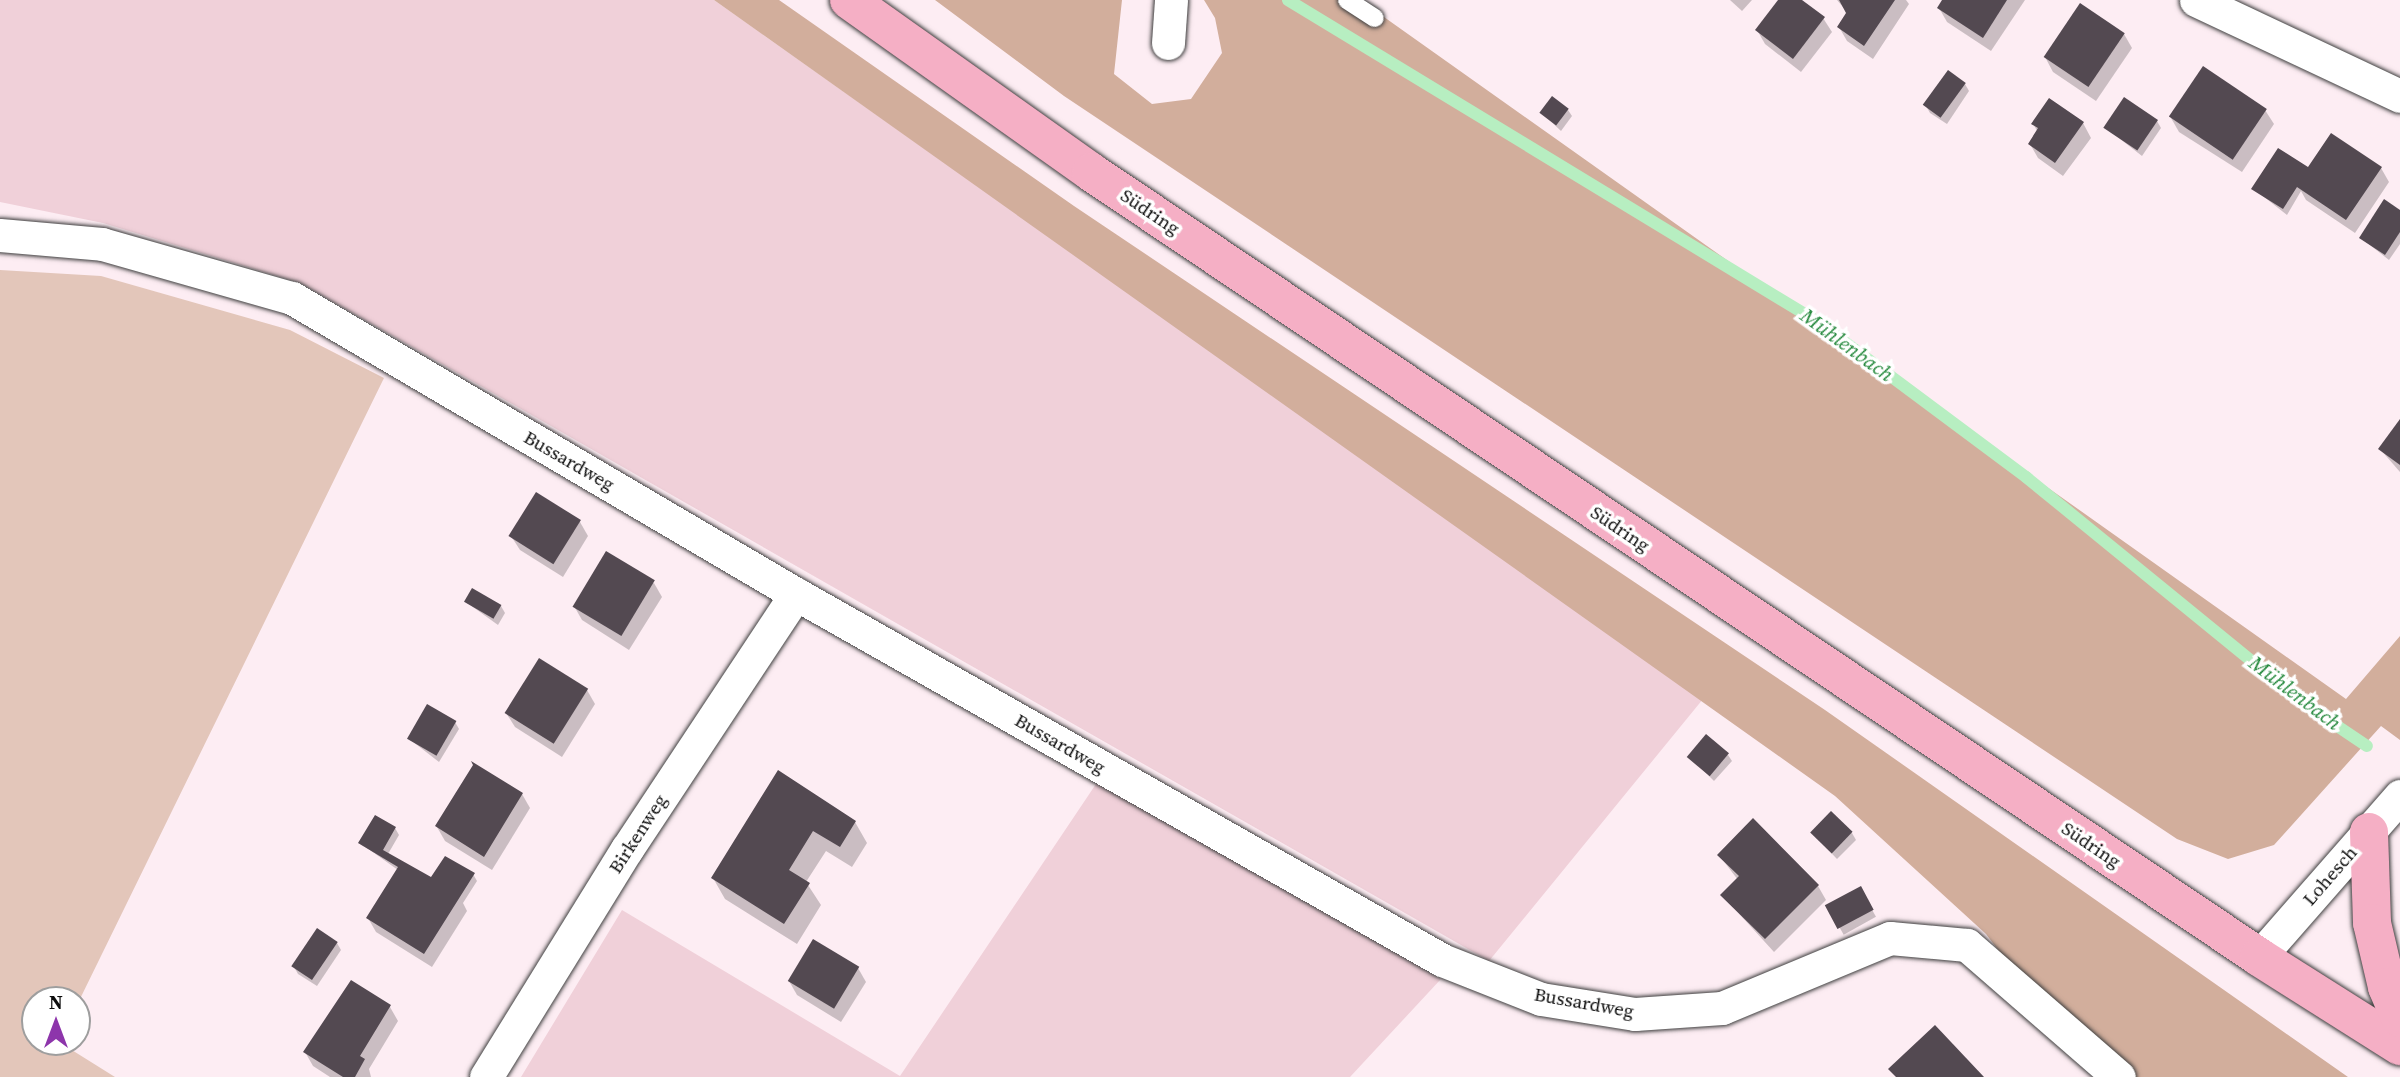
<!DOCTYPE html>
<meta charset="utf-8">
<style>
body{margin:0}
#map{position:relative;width:2400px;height:1077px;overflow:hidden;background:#fdedf3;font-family:"Source Serif 4",serif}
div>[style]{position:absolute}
.farmland>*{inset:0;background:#f0d0d9}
.green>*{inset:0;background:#e3c6ba}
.forest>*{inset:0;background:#d2ae9c}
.shadow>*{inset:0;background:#0003;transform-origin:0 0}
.stream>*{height:12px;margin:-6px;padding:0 6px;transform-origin:6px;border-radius:6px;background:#b7eec1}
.building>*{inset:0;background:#534951;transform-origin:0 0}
.roads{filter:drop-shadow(0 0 2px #3f3f3f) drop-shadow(0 0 2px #3f3f3f)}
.lane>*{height:18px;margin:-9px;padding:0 9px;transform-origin:9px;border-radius:9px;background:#fff}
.street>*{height:33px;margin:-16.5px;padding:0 16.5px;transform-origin:16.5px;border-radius:16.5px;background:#fff}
.secondary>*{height:38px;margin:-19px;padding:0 19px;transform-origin:19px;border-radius:19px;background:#f5afc5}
span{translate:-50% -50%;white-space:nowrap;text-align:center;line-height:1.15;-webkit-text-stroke:7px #fff;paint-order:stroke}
.street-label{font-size:19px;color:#0c0c0c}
.water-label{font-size:21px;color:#23883b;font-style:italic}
.north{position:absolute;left:21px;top:986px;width:70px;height:70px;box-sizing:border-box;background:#fff;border:2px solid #9e9e9e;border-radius:50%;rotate:0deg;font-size:19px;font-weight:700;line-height:28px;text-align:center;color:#0c0c0c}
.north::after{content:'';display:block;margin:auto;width:24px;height:32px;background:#8d35ab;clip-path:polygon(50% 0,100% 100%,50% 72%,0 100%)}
</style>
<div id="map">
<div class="farmland">
<div style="clip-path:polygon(0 0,714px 0,1703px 699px,1489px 961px,300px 283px,103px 223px,0 202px)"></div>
<div style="clip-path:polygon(1098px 781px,1441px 979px,1350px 1077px,521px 1077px,622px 910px,900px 1076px)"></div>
</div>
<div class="green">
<div style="clip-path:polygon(0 270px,101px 276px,290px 330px,384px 378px,77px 1005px,77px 1000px,35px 1000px,35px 1042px,59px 1042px,115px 1077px,0 1077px)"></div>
</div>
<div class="forest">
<div style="clip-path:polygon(714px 0,779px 0,1074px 206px,1825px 710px,2348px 1077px,2094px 1077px,1986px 934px,1835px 796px)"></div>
<div style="clip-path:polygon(935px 0,1122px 0,1114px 74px,1152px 104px,1191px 99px,1222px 53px,1215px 18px,1204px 0,1360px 0,2346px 699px,2400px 636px,2400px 740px,2381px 726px,2274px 845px,2228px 859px,2177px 839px,1064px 96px)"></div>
</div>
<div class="shadow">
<div style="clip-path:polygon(1730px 0,1752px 0,1742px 11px)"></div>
<div style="clip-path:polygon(1780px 0,1799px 0,1823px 18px,1832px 32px,1801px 72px,1765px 44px,1757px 30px)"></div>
<div style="clip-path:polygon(1837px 0,1906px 0,1909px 4px,1873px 59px,1847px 41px,1839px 27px,1848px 13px)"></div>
<div style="clip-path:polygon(1944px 0,2025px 0,1991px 51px,1947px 22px,1939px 8px)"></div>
<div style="clip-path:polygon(2124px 34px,2132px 48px,2096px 101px,2053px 72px,2045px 57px)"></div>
<div style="clip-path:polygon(1965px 84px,1969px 91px,1947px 124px,1930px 113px,1926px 106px)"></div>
<div style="clip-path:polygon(1568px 110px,1572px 116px,1561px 131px,1542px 113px)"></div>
<div style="clip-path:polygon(2265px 110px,2274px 124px,2242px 172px,2179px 132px,2171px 118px)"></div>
<div style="clip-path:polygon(2157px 121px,2161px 128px,2142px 156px,2106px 128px)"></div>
<div style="clip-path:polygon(2083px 123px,2091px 138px,2063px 176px,2038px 158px,2030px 144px,2038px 132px,2033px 124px)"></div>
<div style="clip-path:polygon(2381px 168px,2389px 182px,2355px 233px,2306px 200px,2301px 191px,2287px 215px,2254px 189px)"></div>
<div style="clip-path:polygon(2400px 212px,2400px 244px,2389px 260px,2361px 238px)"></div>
<div style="clip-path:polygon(2400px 422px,2400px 472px,2380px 449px)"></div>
<div style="clip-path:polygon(537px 495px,580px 522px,588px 536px,563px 577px,520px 550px,511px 536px)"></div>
<div style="clip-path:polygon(654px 583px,662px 597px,629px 650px,582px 620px,574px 606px)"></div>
<div style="clip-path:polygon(466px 602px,501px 606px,505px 613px,498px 625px)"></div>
<div style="clip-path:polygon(587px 690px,595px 704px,562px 757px,515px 727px,506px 713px)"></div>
<div style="clip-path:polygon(455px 722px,459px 729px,439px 762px,408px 738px)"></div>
<div style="clip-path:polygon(1728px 755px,1732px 761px,1714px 781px,1690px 757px)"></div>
<div style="clip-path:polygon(778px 773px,855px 822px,867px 843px,852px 867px,826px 851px,806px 882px,821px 905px,797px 944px,725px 899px,713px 878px)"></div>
<div style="clip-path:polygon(522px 794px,530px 808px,492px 870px,445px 841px,437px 827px)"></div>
<div style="clip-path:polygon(395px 828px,399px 835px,388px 854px,437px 883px,473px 874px,477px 881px,463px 903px,467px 911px,432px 967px,376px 932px,368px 918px,398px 870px,360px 843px)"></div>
<div style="clip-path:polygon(1852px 833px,1856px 840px,1837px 859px,1813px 834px)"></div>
<div style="clip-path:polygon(1719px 855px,1818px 886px,1826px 900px,1774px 952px,1722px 895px,1738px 880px)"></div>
<div style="left:1860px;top:888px;width:33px;height:37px;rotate:61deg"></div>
<div style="clip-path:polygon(337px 943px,341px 950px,317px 986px,298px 974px,294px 967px)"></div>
<div style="clip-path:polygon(858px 968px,866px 982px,841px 1022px,797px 995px,789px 981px)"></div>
<div style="clip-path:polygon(351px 983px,390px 1007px,398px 1021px,369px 1069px,371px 1077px,330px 1077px,313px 1066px,305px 1052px)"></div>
</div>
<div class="stream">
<div style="left:1288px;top:0;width:620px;rotate:31.28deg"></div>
<div style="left:1818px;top:322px;width:259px;rotate:36.7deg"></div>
<div style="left:2026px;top:477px;width:357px;rotate:39.2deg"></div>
<div style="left:2303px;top:703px;width:77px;rotate:33.9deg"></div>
</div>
<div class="building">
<div style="clip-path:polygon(1778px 0,1802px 0,1825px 17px,1793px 59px,1755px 30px)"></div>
<div style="clip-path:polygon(1839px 0,1895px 0,1864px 46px,1837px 27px,1846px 13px)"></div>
<div style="clip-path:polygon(1942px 0,2007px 0,1983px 38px,1937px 8px)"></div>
<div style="left:2080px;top:3px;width:54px;height:65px;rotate:34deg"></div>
<div style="left:2203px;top:66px;width:77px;height:61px;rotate:34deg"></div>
<div style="left:1948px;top:70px;width:22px;height:43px;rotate:36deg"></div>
<div style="left:1552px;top:96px;width:21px;height:21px;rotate:37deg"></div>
<div style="left:2124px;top:97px;width:41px;height:37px;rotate:34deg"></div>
<div style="clip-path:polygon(2049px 98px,2084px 122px,2055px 163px,2028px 144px,2038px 128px,2031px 124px)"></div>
<div style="clip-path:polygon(2331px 133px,2382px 167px,2346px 220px,2297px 187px,2283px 209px,2251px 189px,2278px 148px,2308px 167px)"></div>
<div style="clip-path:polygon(2384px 199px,2400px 210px,2400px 232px,2385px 255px,2359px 238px)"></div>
<div style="clip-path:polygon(2400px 419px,2400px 465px,2378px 449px)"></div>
<div style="left:536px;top:492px;width:53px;height:52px;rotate:32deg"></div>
<div style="left:606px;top:551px;width:57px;height:65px;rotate:31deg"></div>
<div style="left:472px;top:588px;width:34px;height:16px;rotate:30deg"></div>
<div style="left:539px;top:658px;width:58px;height:65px;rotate:32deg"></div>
<div style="left:427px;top:704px;width:34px;height:40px;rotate:30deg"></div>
<div style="left:1706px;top:734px;width:30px;height:30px;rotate:40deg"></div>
<div style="clip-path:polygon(471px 761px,523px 793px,484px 857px,435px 826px,473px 765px)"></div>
<div style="clip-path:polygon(778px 770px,856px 821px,840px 847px,813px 831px,789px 870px,810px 883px,784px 924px,711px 878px)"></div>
<div style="left:1831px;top:811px;width:30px;height:30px;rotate:44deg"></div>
<div style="clip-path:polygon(375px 815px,396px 827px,383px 850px,431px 877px,445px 856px,475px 873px,424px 954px,366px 918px,398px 867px,358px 843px)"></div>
<div style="clip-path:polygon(1753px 818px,1819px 885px,1765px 939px,1720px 895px,1739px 876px,1717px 855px)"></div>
<div style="left:1861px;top:886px;width:27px;height:41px;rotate:62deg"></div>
<div style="left:317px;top:928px;width:25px;height:46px;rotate:34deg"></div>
<div style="left:813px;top:939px;width:54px;height:49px;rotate:31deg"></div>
<div style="clip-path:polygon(351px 980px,391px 1005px,360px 1056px,365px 1059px,355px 1077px,343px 1077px,303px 1052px)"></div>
<div style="clip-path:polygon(1935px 1025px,1984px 1077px,1896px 1077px,1888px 1069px)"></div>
</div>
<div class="roads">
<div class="lane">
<div style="left:1347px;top:0;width:33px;rotate:33deg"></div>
</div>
<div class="street">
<div style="left:2196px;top:0;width:225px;rotate:25.2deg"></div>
<div style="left:1168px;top:43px;width:43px;rotate:-86deg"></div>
<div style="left:0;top:235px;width:102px;rotate:5deg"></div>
<div style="left:102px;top:244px;width:198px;rotate:15.9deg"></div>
<div style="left:292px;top:298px;width:584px;rotate:30.43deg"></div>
<div style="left:796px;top:594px;width:742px;rotate:29.53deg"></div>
<div style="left:1442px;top:960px;width:106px;rotate:21.5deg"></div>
<div style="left:1541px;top:999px;width:95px;rotate:9.1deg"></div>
<div style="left:1635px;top:1014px;width:87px;rotate:-3.9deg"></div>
<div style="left:1722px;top:1008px;width:182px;rotate:-22.6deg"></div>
<div style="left:1890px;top:938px;width:77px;rotate:5.2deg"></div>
<div style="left:1967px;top:945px;width:201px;rotate:41deg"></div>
<div style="left:2259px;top:957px;width:214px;rotate:-48.8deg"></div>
<div style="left:486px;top:1077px;width:268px;rotate:-58.3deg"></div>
<div style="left:627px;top:849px;width:306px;rotate:-56.5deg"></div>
</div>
<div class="secondary">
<div style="left:849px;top:0;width:297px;rotate:35.4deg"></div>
<div style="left:1091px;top:172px;width:1407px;rotate:33.9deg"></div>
<div style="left:2259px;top:957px;width:167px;rotate:32.3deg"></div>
<div style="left:2369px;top:832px;width:91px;rotate:88.1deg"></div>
<div style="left:2372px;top:923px;width:66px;rotate:76.8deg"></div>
<div style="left:2387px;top:987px;width:34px;rotate:67deg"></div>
</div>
</div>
<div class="street-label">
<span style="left:1150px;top:212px;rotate:34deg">Südring</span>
<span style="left:569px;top:461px;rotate:30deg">Bussardweg</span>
<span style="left:1620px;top:529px;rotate:34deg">Südring</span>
<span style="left:1060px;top:744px;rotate:30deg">Bussardweg</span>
<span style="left:638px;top:834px;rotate:-57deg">Birkenweg</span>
<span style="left:2091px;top:845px;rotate:34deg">Südring</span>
<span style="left:2330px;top:876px;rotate:-49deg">Lohesch</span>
<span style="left:1584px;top:1003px;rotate:10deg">Bussardweg</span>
</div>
<div class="water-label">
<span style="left:1847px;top:345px;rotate:36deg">Mühlenbach</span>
<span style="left:2295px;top:693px;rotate:37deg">Mühlenbach</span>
</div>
<div class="north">N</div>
</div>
